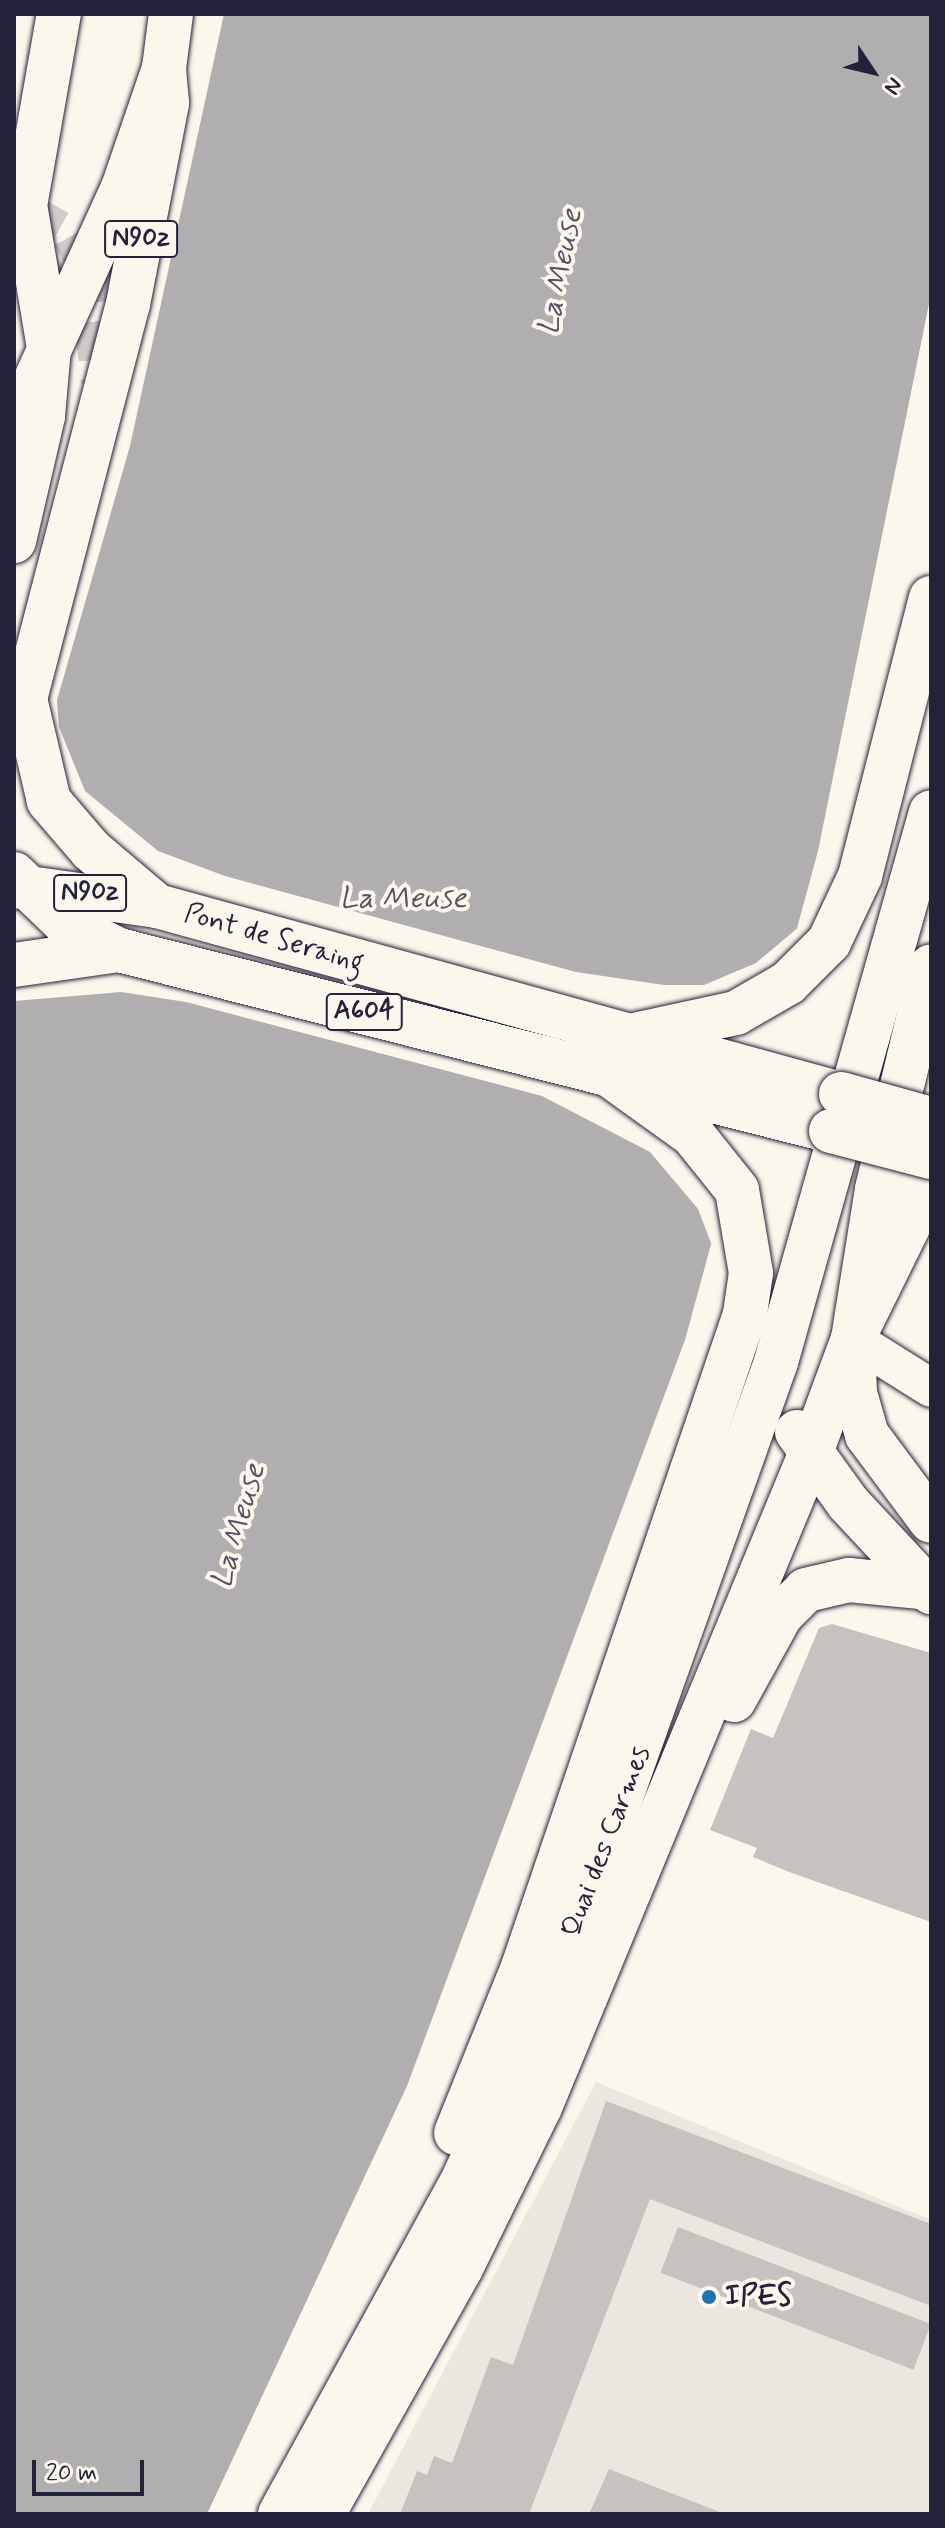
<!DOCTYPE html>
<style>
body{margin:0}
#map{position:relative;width:945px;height:2528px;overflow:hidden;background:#fbf7ec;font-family:Mynerve,sans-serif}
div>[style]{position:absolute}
.built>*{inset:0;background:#ebe7df}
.water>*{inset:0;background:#b1aeb0}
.pier>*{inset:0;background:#fbf7ec}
.building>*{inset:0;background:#c6c2c0;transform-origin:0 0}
.minor-tunnel>*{height:38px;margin-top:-19px;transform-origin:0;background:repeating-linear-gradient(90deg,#d0ccc9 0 38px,transparent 0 57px)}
.roads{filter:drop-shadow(0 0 2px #22223b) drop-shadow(0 0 2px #22223b)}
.minor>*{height:38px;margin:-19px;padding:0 19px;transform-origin:19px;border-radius:19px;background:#fbf7ec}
.major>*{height:44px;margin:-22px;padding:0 22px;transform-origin:22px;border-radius:22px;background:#fbf7ec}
.bridges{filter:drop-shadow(0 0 2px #22223b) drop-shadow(0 0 2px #22223b)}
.major-bridge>*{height:44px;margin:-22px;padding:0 22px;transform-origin:22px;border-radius:22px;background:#fbf7ec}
.dots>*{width:22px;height:22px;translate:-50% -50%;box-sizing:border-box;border:4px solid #fbf7ec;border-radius:50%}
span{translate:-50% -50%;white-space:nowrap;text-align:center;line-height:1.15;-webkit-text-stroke:8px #fbf7ec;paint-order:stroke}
.shield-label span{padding:2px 6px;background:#fbf7ec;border:2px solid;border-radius:6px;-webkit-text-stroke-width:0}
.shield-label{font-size:26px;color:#22223b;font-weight:700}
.street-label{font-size:28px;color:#22223b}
.poi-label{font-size:28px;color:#22223b;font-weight:700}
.left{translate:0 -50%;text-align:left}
.water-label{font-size:30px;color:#545364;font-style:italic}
.frame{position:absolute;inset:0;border:16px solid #22223b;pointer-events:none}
.north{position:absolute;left:833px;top:32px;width:80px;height:80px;-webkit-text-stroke:6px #fbf7ec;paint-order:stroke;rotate:125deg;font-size:22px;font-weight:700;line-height:32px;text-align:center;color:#22223b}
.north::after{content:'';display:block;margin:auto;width:28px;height:36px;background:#22223b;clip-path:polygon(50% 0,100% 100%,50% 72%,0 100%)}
.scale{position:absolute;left:32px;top:2460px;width:112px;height:36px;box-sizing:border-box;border:4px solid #22223b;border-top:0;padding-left:10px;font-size:24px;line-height:28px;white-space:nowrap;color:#22223b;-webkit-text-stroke:6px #fbf7ec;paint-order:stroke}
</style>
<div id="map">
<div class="built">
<div style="clip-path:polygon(596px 2082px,931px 2220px,931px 2514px,368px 2514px)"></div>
</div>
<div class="water">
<div style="clip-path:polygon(224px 14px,931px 14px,931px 294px,818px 851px,685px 1340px,407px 2086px,207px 2514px,14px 2514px,14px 850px,130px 446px)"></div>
</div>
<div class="pier">
<div style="clip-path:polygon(56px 690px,59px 727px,85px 791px,158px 851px,225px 876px,576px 972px,664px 985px,704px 985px,756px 963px,800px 926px,713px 1248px,698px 1209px,650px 1152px,542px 1096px,186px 1002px,121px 992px,14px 1001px,14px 836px)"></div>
</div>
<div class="building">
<div style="clip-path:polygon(832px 1624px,931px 1653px,931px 1922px,789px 1872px,753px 1857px,757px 1848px,710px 1830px,751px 1729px,773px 1738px,819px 1628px)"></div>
<div style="clip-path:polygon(606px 2101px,931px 2224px,931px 2306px,650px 2199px,529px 2514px,400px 2514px,417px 2471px,427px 2475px,434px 2456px,452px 2463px,491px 2357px,513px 2365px)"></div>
<div style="left:678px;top:2227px;width:271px;height:49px;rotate:21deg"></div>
<div style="clip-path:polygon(609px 2469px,725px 2514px,589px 2514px)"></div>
</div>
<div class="minor-tunnel">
<div style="left:26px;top:211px;width:51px;rotate:29.1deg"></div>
<div style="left:71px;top:236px;width:33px;rotate:61deg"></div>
<div style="left:87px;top:265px;width:117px;rotate:83.6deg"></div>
</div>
<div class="roads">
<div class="minor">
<div style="left:853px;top:1339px;width:92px;rotate:32.1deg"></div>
</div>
<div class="major">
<div style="left:19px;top:240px;width:230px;rotate:-80deg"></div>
<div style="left:14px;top:427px;width:263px;rotate:-65.5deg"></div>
<div style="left:123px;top:188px;width:127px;rotate:-71.1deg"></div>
<div style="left:164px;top:68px;width:54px;rotate:-82.6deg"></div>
<div style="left:14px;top:541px;width:128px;rotate:-76.9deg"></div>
<div style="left:43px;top:416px;width:68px;rotate:-85deg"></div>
<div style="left:49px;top:348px;width:139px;rotate:-99.5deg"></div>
<div style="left:14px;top:874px;width:71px;rotate:43.9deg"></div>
<div style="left:65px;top:923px;width:60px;rotate:26.6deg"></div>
<div style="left:119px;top:950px;width:735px;rotate:14.26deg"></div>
<div style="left:15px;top:886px;width:143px;rotate:8deg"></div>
<div style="left:157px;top:906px;width:709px;rotate:15.37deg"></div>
<div style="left:157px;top:906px;width:87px;rotate:-139.7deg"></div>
<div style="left:91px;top:850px;width:65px;rotate:-130.6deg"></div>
<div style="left:49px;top:801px;width:105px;rotate:-103.2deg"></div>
<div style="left:25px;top:699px;width:408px;rotate:-75.4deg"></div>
<div style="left:128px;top:304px;width:205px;rotate:-79deg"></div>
<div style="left:167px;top:103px;width:35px;rotate:-95deg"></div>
<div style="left:14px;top:965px;width:106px;rotate:-8.1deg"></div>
<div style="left:639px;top:1034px;width:99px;rotate:-12.2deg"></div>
<div style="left:736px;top:1013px;width:60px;rotate:-30deg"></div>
<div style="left:788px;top:983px;width:58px;rotate:-45deg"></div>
<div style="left:829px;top:942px;width:73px;rotate:-64.8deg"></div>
<div style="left:860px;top:876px;width:287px;rotate:-75.7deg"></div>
<div style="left:931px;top:1146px;width:84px;rotate:105.9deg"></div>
<div style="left:908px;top:1227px;width:125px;rotate:116.2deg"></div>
<div style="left:853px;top:1339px;width:54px;rotate:87.9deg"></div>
<div style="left:855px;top:1393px;width:44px;rotate:74.1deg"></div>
<div style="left:867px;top:1435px;width:107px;rotate:53.3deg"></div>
<div style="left:797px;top:1432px;width:87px;rotate:54.3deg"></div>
<div style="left:848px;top:1503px;width:122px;rotate:47deg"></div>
<div style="left:734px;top:1700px;width:97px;rotate:-61.1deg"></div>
<div style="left:781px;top:1615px;width:35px;rotate:-45deg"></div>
<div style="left:806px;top:1590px;width:44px;rotate:-13.1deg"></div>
<div style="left:849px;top:1580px;width:72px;rotate:5.6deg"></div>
<div style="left:456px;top:2133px;width:179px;rotate:-68deg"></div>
<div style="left:523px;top:1967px;width:690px;rotate:-71.22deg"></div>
<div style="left:745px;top:1314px;width:41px;rotate:-81.7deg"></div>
<div style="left:751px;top:1273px;width:84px;rotate:-99.6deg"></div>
<div style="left:737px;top:1190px;width:70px;rotate:-128.7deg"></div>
<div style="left:693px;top:1135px;width:105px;rotate:-144.3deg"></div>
<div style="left:280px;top:2514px;width:376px;rotate:-61.3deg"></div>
<div style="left:461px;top:2184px;width:234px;rotate:-65.3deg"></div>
<div style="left:559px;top:1971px;width:647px;rotate:-70.39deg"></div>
<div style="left:776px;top:1362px;width:571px;rotate:-74.26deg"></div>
<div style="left:323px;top:2514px;width:282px;rotate:-60.7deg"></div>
<div style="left:461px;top:2268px;width:179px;rotate:-63.9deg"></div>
<div style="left:540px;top:2107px;width:706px;rotate:-67.51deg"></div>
<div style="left:810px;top:1455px;width:124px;rotate:-69.7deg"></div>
<div style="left:853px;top:1339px;width:152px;rotate:-80.9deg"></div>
<div style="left:877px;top:1189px;width:229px;rotate:-76.4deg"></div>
</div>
</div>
<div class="bridges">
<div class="major-bridge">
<div style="left:841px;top:1094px;width:93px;rotate:15.5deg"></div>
<div style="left:831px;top:1131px;width:103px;rotate:14.6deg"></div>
</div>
</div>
<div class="dots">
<div style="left:709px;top:2297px;background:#1f6fb2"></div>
</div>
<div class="shield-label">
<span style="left:141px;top:239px">N90z</span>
<span style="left:90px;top:893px">N90z</span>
<span style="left:364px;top:1012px">A604</span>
</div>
<div class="street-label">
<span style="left:274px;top:939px;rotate:16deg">Pont de Seraing</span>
<span style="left:607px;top:1842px;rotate:-69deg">Quai des Carmes</span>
</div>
<div class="poi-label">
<span class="left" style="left:725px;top:2297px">IPES</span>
</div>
<div class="water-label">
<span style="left:561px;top:272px;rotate:-79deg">La Meuse</span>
<span style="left:403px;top:899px">La Meuse</span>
<span style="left:239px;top:1526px;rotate:-74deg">La Meuse</span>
</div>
<div class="frame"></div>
<div class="north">N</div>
<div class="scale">20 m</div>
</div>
